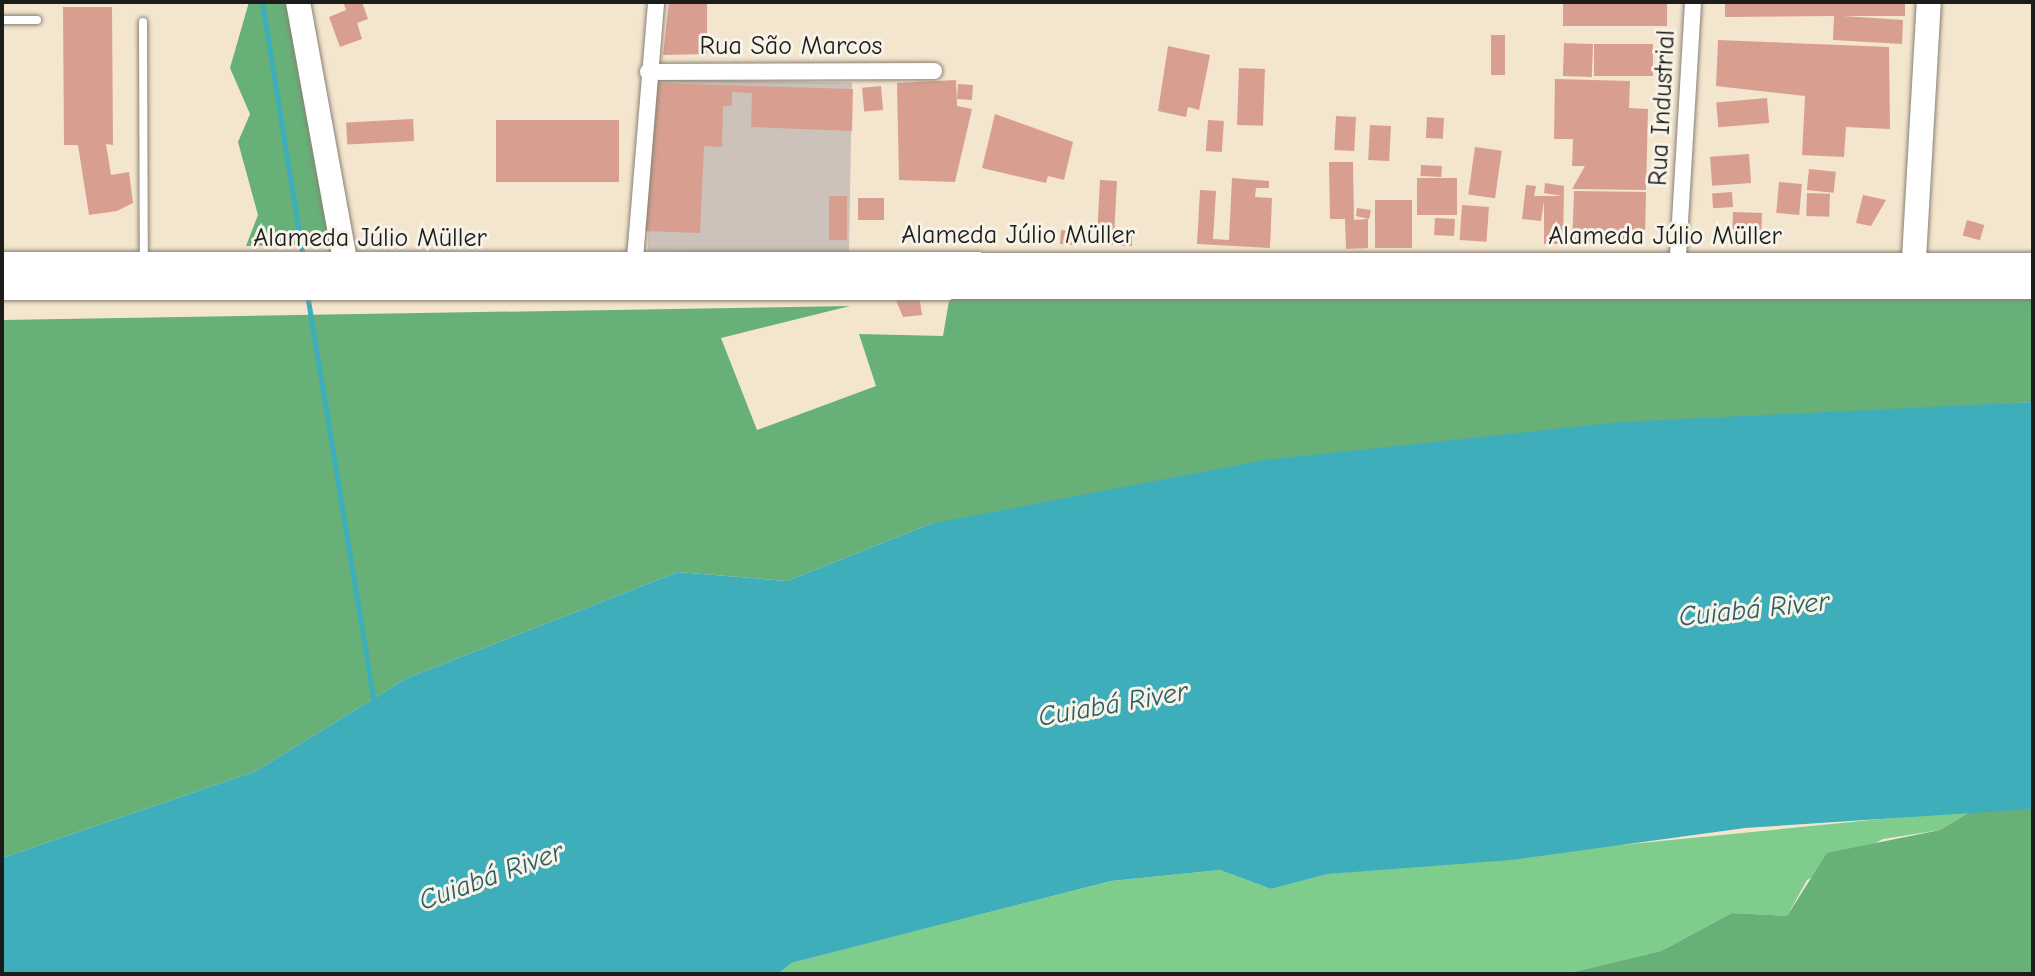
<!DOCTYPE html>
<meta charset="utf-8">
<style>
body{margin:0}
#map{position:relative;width:2035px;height:976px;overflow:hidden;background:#f4e5ce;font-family:"Comic Neue",sans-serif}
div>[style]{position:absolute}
.industrial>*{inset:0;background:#cdc2b9;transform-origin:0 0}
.green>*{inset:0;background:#7fcd8d}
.forest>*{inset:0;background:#67b078}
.water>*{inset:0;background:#3eaebb}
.stream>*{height:5px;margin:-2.5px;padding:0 2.5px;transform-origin:2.5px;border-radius:2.5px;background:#3eaebb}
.building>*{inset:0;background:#d89f90;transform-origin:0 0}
.roads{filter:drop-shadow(0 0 2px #888075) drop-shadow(0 0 2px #888075)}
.lane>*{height:8px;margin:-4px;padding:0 4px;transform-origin:4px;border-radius:4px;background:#fff}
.street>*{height:16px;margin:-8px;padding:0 8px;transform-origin:8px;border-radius:8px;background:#fff}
.secondary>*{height:24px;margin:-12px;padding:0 12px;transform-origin:12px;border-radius:12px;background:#fff}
span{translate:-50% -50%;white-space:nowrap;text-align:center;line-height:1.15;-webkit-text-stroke:6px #f7f3e8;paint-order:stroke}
.street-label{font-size:26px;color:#1c1c1c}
.water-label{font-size:28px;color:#2b5e64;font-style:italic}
.frame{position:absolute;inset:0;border:4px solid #1c1c1c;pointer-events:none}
</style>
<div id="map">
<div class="industrial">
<div style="left:651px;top:79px;width:201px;height:172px;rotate:1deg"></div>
</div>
<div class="green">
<div style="clip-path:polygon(1973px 810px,1940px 830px,1883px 839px,1807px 880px,1787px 916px,1732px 913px,1661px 951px,1565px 974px,778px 974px,790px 963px,1111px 881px,1220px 870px,1271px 889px,1328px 874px)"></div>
</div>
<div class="forest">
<div style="clip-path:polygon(249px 2px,288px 2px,334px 244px,246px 246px,258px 215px,238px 142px,250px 114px,230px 68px)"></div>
<div style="clip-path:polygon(2033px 294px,2033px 402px,1850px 414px,930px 524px,787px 581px,678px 572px,407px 678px,256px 771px,2px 858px,2px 320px,850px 306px,721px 338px,757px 430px,876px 386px,859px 334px,943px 336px,950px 295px)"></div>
<div style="clip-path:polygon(2033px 809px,2033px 974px,1565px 974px,1661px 951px,1732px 913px,1787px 916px,1827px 853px,1940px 830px,1973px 810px)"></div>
</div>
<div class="water">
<div style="clip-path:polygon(2033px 402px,2033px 809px,1745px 828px,1511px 860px,1328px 874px,1271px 889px,1220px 870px,1111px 881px,791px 963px,778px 974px,2px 974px,2px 858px,256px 771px,407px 678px,678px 572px,787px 581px,930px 524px,1265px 460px,1621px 422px)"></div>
</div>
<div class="stream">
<div style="left:262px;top:2px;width:252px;rotate:80.9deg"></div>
<div style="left:308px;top:300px;width:407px;rotate:80.7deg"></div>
</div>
<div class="building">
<div style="clip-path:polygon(362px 2px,368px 19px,357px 23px,362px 39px,340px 47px,329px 17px,346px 10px,344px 4px)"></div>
<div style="clip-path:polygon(669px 2px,707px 2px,707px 54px,663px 55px)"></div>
<div style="left:1563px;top:2px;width:104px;height:24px"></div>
<div style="clip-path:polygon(1725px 2px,1905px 2px,1905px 16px,1843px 16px,1903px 20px,1902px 44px,1833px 40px,1834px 16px,1725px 17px)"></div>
<div style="clip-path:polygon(63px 7px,112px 7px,113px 145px,106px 144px,111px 175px,129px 172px,133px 203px,117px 211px,89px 215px,78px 145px,64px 145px)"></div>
<div style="left:1491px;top:35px;width:14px;height:40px"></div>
<div style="clip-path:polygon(1718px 40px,1889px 47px,1890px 129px,1846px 127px,1844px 157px,1802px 155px,1805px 96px,1716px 86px)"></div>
<div style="left:1564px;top:43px;width:29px;height:33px;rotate:2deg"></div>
<div style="left:1653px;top:44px;width:32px;height:59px;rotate:90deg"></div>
<div style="clip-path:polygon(1168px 46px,1210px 55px,1199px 110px,1188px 107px,1186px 117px,1158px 111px)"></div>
<div style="left:1239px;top:68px;width:26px;height:57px;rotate:2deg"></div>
<div style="clip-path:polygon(1555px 79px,1630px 81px,1629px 108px,1648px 109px,1646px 190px,1572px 189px,1585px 166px,1572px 166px,1573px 139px,1554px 139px)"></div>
<div style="clip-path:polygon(956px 80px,957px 106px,972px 109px,955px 182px,899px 180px,897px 83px)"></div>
<div style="clip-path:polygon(650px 83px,853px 89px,852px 131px,751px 127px,752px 93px,732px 92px,732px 106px,723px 106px,722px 147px,704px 146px,700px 233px,644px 231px)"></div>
<div style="left:958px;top:84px;width:15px;height:15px;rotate:4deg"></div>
<div style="left:881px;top:86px;width:24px;height:19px;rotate:85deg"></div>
<div style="left:1767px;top:98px;width:25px;height:51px;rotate:85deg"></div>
<div style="clip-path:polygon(995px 114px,1073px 142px,1064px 180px,1048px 176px,1046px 183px,982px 168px)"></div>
<div style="left:1336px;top:116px;width:20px;height:34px;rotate:3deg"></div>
<div style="left:1427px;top:117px;width:17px;height:21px;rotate:3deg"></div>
<div style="left:413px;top:119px;width:22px;height:67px;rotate:87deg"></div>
<div style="left:496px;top:120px;width:123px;height:62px"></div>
<div style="left:1208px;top:120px;width:16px;height:31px;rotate:4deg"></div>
<div style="left:1370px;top:125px;width:21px;height:35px;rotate:3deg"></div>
<div style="left:1475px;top:147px;width:27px;height:48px;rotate:8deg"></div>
<div style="left:1749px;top:154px;width:29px;height:39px;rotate:86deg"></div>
<div style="clip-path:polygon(1329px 162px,1353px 162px,1354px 220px,1368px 219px,1368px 248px,1346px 249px,1345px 219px,1330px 219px)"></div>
<div style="left:1421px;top:165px;width:21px;height:11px;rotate:3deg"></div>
<div style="left:1809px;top:169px;width:27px;height:21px;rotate:6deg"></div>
<div style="clip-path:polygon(1232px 178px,1269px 181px,1269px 188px,1256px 188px,1255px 197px,1272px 198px,1270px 248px,1197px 244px,1200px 190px,1216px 191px,1213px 239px,1229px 240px)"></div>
<div style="left:1417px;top:178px;width:40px;height:37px"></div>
<div style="left:1100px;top:180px;width:17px;height:53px;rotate:3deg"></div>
<div style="left:1779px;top:182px;width:23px;height:31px;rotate:5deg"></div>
<div style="clip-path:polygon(1545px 183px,1564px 186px,1563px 244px,1544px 244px,1544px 201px,1541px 221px,1522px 219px,1526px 185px,1536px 186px,1534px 196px,1562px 196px,1544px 193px)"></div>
<div style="clip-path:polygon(1574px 191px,1646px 192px,1645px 237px,1572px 245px)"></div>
<div style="left:1732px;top:192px;width:15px;height:20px;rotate:86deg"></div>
<div style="left:1807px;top:193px;width:23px;height:23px;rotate:2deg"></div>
<div style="clip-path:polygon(1863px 195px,1886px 200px,1871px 226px,1856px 223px)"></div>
<div style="left:829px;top:196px;width:18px;height:44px"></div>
<div style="left:858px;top:198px;width:26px;height:22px"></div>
<div style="left:1375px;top:200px;width:37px;height:48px"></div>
<div style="left:1462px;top:205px;width:27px;height:35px;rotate:4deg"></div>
<div style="clip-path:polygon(1357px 208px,1371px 210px,1369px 219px,1356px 216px)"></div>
<div style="left:1733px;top:212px;width:29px;height:17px;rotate:2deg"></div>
<div style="left:1435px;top:218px;width:20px;height:17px;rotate:3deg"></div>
<div style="left:1967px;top:220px;width:18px;height:16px;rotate:16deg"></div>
<div style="left:1061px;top:230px;width:14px;height:14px;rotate:4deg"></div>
<div style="left:1099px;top:234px;width:15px;height:9px;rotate:8deg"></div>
<div style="left:1116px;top:235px;width:16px;height:11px"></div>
<div style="clip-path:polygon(919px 295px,922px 315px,903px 317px,895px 298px)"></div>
</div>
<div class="roads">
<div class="lane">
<div style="left:2px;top:20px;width:35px"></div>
<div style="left:143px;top:22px;width:240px;rotate:89.8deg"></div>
</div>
<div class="street">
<div style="left:648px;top:72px;width:286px;rotate:-0.2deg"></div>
<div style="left:634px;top:271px;width:270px;rotate:-85.3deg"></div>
<div style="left:1677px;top:272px;width:270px;rotate:-86.6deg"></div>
</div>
<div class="secondary">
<div style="left:298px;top:2px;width:285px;rotate:79.7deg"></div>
<div style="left:2px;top:264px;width:2031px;rotate:0.03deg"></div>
<div style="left:1913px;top:276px;width:274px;rotate:-86.7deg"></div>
<div style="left:2px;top:288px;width:2031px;rotate:-0.03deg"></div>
</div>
</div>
<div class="street-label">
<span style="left:791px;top:47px">Rua São Marcos</span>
<span style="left:1663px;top:108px;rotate:-87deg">Rua Industrial</span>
<span style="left:1018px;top:236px">Alameda Júlio Müller</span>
<span style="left:1665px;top:237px">Alameda Júlio Müller</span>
<span style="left:370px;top:239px">Alameda Júlio Müller</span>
</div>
<div class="water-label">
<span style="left:1754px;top:609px;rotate:-6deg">Cuiabá River</span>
<span style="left:1113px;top:704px;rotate:-10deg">Cuiabá River</span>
<span style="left:491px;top:876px;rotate:-20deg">Cuiabá River</span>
</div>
<div class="frame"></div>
</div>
